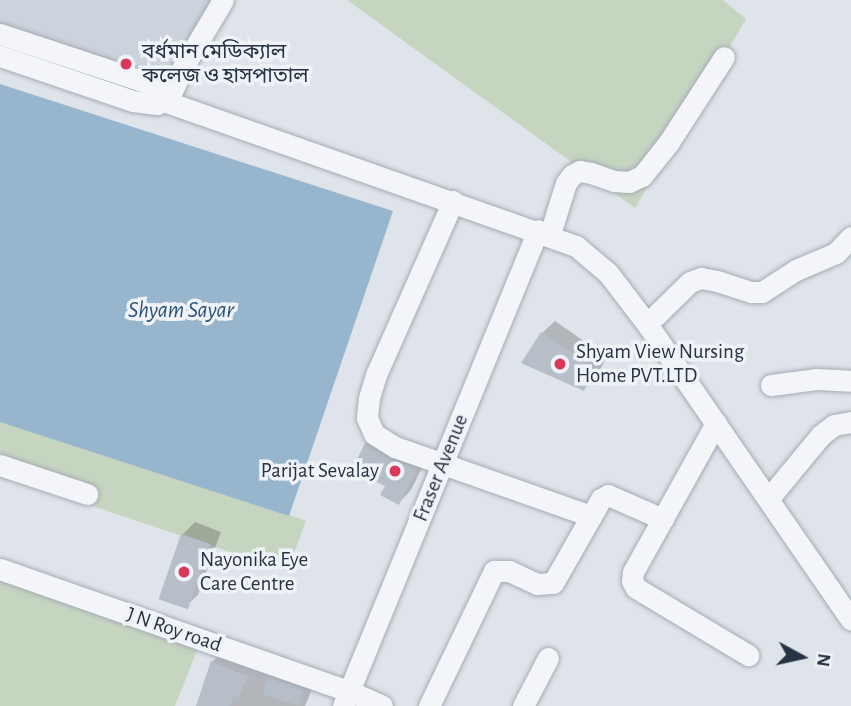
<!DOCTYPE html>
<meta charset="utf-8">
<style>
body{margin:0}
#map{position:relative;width:851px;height:706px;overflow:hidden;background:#dfe4ea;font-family:"Alegreya Sans","Noto Sans Bengali",sans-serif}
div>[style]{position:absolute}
.built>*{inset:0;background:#cdd3dc}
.green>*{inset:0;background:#c6d5c0}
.water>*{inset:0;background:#97b5cd}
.shadow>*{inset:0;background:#0003}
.building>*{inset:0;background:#b6bec8;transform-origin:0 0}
.roads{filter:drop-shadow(0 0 2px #a4abb5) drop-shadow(0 0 2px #a4abb5)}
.minor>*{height:21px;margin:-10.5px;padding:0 10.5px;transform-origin:10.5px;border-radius:10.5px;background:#f3f5f8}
.dots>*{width:19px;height:19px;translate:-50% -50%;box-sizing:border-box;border:4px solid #eff3f7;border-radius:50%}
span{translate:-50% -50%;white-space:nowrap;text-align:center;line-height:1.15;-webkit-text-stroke:7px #eff3f7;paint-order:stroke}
.poi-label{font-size:21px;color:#273343}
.left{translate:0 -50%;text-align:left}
.right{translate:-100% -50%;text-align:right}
.street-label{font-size:21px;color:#273343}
.water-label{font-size:23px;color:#2d547a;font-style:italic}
.north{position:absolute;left:767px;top:622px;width:70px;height:70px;-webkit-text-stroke:5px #eff3f7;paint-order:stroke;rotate:98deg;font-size:19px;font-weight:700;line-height:28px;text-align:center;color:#273343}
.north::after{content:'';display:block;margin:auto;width:24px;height:32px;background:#273343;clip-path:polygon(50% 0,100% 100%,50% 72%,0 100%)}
</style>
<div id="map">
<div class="built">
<div style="clip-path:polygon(0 0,213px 0,171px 87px,0 40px)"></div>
</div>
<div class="green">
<div style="clip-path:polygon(347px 0,723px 0,746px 19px,635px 208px)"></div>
<div style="clip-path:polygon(0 411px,306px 521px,287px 571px,0 475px)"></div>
<div style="clip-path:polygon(0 579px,198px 648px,175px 706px,0 706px)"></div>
</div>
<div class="water">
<div style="clip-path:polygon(0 84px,393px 211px,289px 516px,0 422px)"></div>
</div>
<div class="shadow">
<div style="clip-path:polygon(555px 321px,607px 357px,596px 377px,583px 389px,524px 362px,542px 333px)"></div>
<div style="clip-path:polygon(379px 432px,428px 456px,411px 490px,399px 503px,366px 444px)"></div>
<div style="clip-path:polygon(195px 522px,221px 532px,198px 595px,185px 607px,182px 535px)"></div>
<div style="clip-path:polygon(227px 647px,318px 675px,305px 706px,198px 706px,208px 682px,204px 681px,212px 662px)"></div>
</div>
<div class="building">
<div style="clip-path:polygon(541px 332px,596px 369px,584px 391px,521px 363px)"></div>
<div style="clip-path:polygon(365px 443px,388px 458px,417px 469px,399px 505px,380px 495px,385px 486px,352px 470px)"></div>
<div style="left:181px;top:534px;width:31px;height:69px;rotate:19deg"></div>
<div style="clip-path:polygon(211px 661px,248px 677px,238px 698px,234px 696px,230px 706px,196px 706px)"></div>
<div style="left:268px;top:677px;width:38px;height:18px;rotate:18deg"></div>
</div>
<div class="roads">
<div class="minor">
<div style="left:0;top:34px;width:162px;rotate:18.3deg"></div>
<div style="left:154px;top:85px;width:19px;rotate:35deg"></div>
<div style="left:170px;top:96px;width:15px;rotate:148deg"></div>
<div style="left:157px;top:104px;width:24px;rotate:-173deg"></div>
<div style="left:133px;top:101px;width:140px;rotate:-161.3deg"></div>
<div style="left:170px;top:96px;width:30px;rotate:-66deg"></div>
<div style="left:182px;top:69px;width:80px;rotate:-59.3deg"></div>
<div style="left:164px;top:101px;width:437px;rotate:19.4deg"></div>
<div style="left:576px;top:246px;width:42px;rotate:40.2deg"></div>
<div style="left:608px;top:273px;width:64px;rotate:52.6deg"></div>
<div style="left:647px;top:324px;width:359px;rotate:55.4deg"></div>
<div style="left:453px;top:201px;width:190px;rotate:113.9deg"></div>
<div style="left:376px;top:375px;width:24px;rotate:107deg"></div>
<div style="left:369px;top:398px;width:20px;rotate:96deg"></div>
<div style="left:367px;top:418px;width:17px;rotate:66deg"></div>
<div style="left:374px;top:434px;width:25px;rotate:32deg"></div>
<div style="left:395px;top:447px;width:208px;rotate:19.4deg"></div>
<div style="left:550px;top:234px;width:53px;rotate:-72.6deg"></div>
<div style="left:566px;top:183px;width:10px;rotate:-53deg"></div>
<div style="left:572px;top:175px;width:9px;rotate:-27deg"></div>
<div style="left:580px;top:171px;width:11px;rotate:10deg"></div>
<div style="left:591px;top:173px;width:24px;rotate:19deg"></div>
<div style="left:614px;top:181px;width:15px;rotate:4deg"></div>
<div style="left:629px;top:182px;width:14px;rotate:-25deg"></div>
<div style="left:642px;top:176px;width:43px;rotate:-51.5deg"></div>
<div style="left:669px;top:142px;width:101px;rotate:-57.1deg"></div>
<div style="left:647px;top:324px;width:60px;rotate:-44.3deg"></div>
<div style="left:690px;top:282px;width:12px;rotate:-20deg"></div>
<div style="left:701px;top:278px;width:16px;rotate:11deg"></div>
<div style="left:717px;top:281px;width:36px;rotate:18deg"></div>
<div style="left:751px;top:292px;width:11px"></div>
<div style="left:762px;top:292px;width:40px;rotate:-32.9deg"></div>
<div style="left:796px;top:270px;width:43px;rotate:-23deg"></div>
<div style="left:836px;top:253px;width:22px;rotate:-47deg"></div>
<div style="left:771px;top:385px;width:45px;rotate:-7.6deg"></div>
<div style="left:816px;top:379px;width:35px;rotate:3deg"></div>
<div style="left:716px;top:423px;width:171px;rotate:119.1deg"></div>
<div style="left:633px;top:572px;width:9px;rotate:96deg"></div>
<div style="left:632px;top:581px;width:8px;rotate:60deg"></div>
<div style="left:636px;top:588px;width:131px;rotate:30.9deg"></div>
<div style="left:0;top:465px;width:92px;rotate:18.4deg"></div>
<div style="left:769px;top:498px;width:82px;rotate:-50.5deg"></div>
<div style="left:821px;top:435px;width:16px;rotate:-38deg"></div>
<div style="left:834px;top:425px;width:17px;rotate:-10deg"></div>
<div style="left:0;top:569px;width:370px;rotate:19.3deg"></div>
<div style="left:349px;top:691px;width:36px;rotate:24deg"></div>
<div style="left:343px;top:706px;width:514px;rotate:-67.72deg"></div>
<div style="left:429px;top:706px;width:150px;rotate:-64.3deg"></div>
<div style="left:494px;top:571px;width:15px"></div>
<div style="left:509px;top:571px;width:31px;rotate:25deg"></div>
<div style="left:537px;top:584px;width:16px;rotate:-4deg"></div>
<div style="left:553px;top:583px;width:97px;rotate:-60.3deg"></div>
<div style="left:601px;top:499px;width:8px;rotate:-30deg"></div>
<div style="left:608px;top:495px;width:60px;rotate:23.6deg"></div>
<div style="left:523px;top:706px;width:54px;rotate:-62.5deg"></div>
</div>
</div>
<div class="dots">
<div style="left:126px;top:64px;background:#da395b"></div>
<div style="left:560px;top:364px;background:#da395b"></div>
<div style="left:395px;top:471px;background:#da395b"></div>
<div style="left:184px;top:572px;background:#da395b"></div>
</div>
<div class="poi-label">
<span class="left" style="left:142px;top:64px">বর্ধমান মেডিক্যাল<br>কলেজ ও হাসপাতাল</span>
<span class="left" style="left:576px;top:364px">Shyam View Nursing<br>Home PVT.LTD</span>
<span class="right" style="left:379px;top:471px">Parijat Sevalay</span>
<span class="left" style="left:200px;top:572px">Nayonika Eye<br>Care Centre</span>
</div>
<div class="street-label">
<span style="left:441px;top:468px;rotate:-68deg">Fraser Avenue</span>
<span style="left:174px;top:630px;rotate:19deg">J N Roy road</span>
</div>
<div class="water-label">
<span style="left:181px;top:311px">Shyam Sayar</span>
</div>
<div class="north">N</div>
</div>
